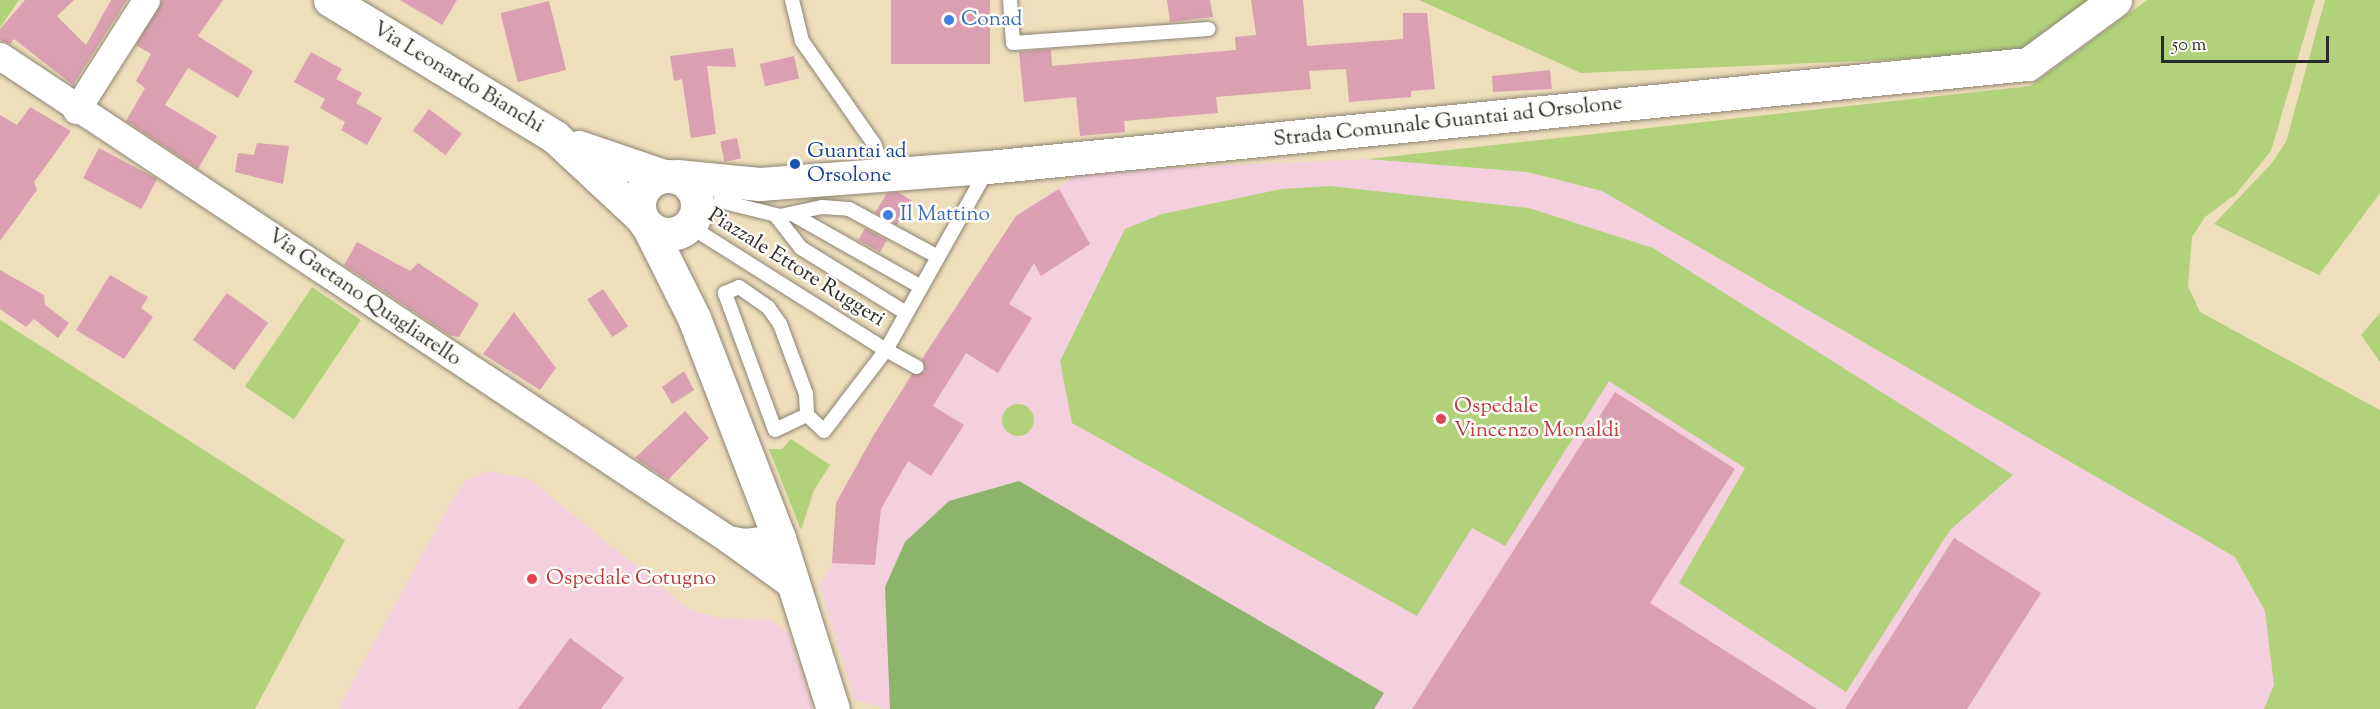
<!DOCTYPE html>
<style>
body{margin:0}
#map{position:relative;width:2380px;height:709px;overflow:hidden;background:#eedebc;font-family:"Sorts Mill Goudy",serif}
div>[style]{position:absolute}
.built>*{inset:0;background:#f4cfde}
.green>*{inset:0;background:#b1d27a;transform-origin:0 0}
.round{border-radius:50%}
.forest>*{inset:0;background:#8cb46a}
.building>*{inset:0;background:#daa0b2;transform-origin:0 0}
.roads{filter:drop-shadow(0 0 2px #8c8474) drop-shadow(0 0 2px #8c8474)}
.lane>*{height:14px;margin:-7px;padding:0 7px;transform-origin:7px;border-radius:7px;background:#fff}
.street>*{height:27px;margin:-13.5px;padding:0 13.5px;transform-origin:13.5px;border-radius:13.5px;background:#fff}
.secondary>*{height:33px;margin:-16.5px;padding:0 16.5px;transform-origin:16.5px;border-radius:16.5px;background:#fff}
.secondary>.ring{margin:-16.5px;padding:0;box-sizing:content-box;background:none;border:33px solid #fff;border-radius:50%}
.dots>*{width:16px;height:16px;translate:-50% -50%;box-sizing:border-box;border:3px solid #fdfcf7;border-radius:50%}
span{translate:-50% -50%;white-space:nowrap;text-align:center;line-height:1.15;-webkit-text-stroke:5px #fdfcf7;paint-order:stroke}
.shop-label{font-size:21px;color:#366cbe}
.left{translate:0 -50%;text-align:left}
.street-label{font-size:21px;color:#2b2b2b}
.transit-label{font-size:21px;color:#164399}
.health-label{font-size:21px;color:#be3a42}
.scale{position:absolute;left:2161px;top:36px;width:168px;height:27px;box-sizing:border-box;border:3px solid #2b2b2b;border-top:0;padding-left:8px;font-size:18px;line-height:21px;white-space:nowrap;color:#2b2b2b;-webkit-text-stroke:4px #fdfcf7;paint-order:stroke}
</style>
<div id="map">
<div class="built">
<div style="clip-path:polygon(1368px 159px,1527px 172px,1602px 191px,2235px 557px,2265px 611px,2274px 685px,2264px 709px,888px 709px,855px 700px,820px 586px,832px 563px,836px 503px,937px 335px,1016px 216px,1081px 172px)"></div>
<div style="clip-path:polygon(489px 471px,529px 479px,690px 610px,720px 618px,770px 620px,788px 632px,814px 709px,338px 709px,450px 504px,465px 481px)"></div>
</div>
<div class="green">
<div style="clip-path:polygon(0 0,19px 0,0 28px)"></div>
<div style="clip-path:polygon(1419px 0,2092px 0,2025px 54px,1581px 73px)"></div>
<div style="clip-path:polygon(2147px 0,2315px 0,2271px 151px,2236px 194px,2205px 217px,2192px 237px,2188px 286px,2200px 312px,2380px 410px,2380px 709px,2264px 709px,2274px 685px,2265px 611px,2235px 557px,1602px 191px,1527px 172px,1368px 159px,2030px 86px)"></div>
<div style="clip-path:polygon(2325px 0,2380px 0,2380px 193px,2319px 275px,2214px 224px,2271px 164px,2286px 142px)"></div>
<div style="clip-path:polygon(1330px 186px,1529px 208px,1653px 248px,2013px 475px,1950px 530px,1846px 692px,1679px 583px,1745px 468px,1609px 381px,1505px 546px,1472px 528px,1417px 616px,1072px 423px,1060px 361px,1125px 229px,1162px 214px,1282px 189px)"></div>
<div style="left:312px;top:287px;width:59px;height:120px;rotate:34deg"></div>
<div style="clip-path:polygon(2380px 313px,2380px 362px,2361px 335px)"></div>
<div style="clip-path:polygon(0 320px,345px 540px,255px 709px,0 709px)"></div>
<div class="round" style="left:1002px;top:404px;width:32px;height:32px"></div>
<div style="clip-path:polygon(791px 439px,830px 465px,814px 490px,801px 530px,769px 449px,782px 449px)"></div>
</div>
<div class="forest">
<div style="clip-path:polygon(1019px 481px,1384px 693px,1374px 709px,890px 709px,885px 587px,905px 542px,949px 501px)"></div>
</div>
<div class="building">
<div style="clip-path:polygon(25px 0,74px 0,57px 16px,86px 45px,111px 0,127px 0,73px 85px,14px 39px,10px 44px,0 40px,0 29px)"></div>
<div style="clip-path:polygon(162px 0,223px 0,198px 36px,253px 71px,238px 98px,188px 68px,165px 105px,217px 136px,198px 169px,126px 121px,145px 88px,136px 81px,151px 54px,136px 45px)"></div>
<div style="clip-path:polygon(400px 0,457px 0,442px 25px)"></div>
<div style="left:891px;top:0;width:99px;height:64px"></div>
<div style="clip-path:polygon(1167px 0,1210px 0,1213px 17px,1170px 22px)"></div>
<div style="clip-path:polygon(1251px 0,1303px 0,1307px 46px,1403px 39px,1403px 13px,1427px 13px,1435px 89px,1411px 91px,1411px 97px,1349px 102px,1346px 69px,1309px 71px,1311px 89px,1216px 97px,1218px 113px,1124px 121px,1125px 132px,1080px 136px,1076px 97px,1024px 102px,1019px 52px,1051px 49px,1052px 66px,1236px 50px,1235px 37px,1256px 35px)"></div>
<div style="left:549px;top:1px;width:71px;height:50px;rotate:76deg"></div>
<div style="clip-path:polygon(733px 48px,736px 67px,707px 66px,716px 134px,691px 138px,682px 79px,674px 81px,670px 56px)"></div>
<div style="clip-path:polygon(311px 52px,342px 69px,336px 79px,362px 93px,356px 103px,382px 118px,367px 145px,341px 130px,345px 122px,320px 108px,325px 99px,294px 82px)"></div>
<div style="left:794px;top:56px;width:23px;height:35px;rotate:77deg"></div>
<div style="clip-path:polygon(1550px 70px,1552px 89px,1493px 92px,1492px 76px)"></div>
<div style="clip-path:polygon(30px 107px,71px 131px,34px 182px,37px 190px,0 241px,0 115px,17px 125px)"></div>
<div style="left:429px;top:109px;width:41px;height:27px;rotate:37deg"></div>
<div style="left:737px;top:138px;width:21px;height:17px;rotate:79deg"></div>
<div style="clip-path:polygon(257px 143px,289px 146px,283px 184px,235px 172px,238px 153px,254px 155px)"></div>
<div style="left:99px;top:148px;width:66px;height:34px;rotate:28deg"></div>
<div style="clip-path:polygon(1059px 189px,1090px 244px,1041px 276px,1034px 263px,1009px 304px,1032px 318px,998px 373px,966px 353px,933px 406px,964px 425px,931px 476px,908px 461px,881px 509px,875px 565px,832px 563px,836px 503px,872px 438px,912px 374px,925px 372px,922px 359px,1016px 216px)"></div>
<div style="clip-path:polygon(898px 192px,912px 201px,897px 225px,875px 213px,887px 193px)"></div>
<div style="left:865px;top:228px;width:25px;height:14px;rotate:29deg"></div>
<div style="clip-path:polygon(357px 242px,410px 271px,418px 263px,479px 304px,459px 337px,449px 335px,344px 265px)"></div>
<div style="clip-path:polygon(0 270px,44px 295px,45px 305px,69px 323px,58px 338px,34px 319px,26px 327px,0 309px)"></div>
<div style="clip-path:polygon(110px 275px,148px 297px,141px 308px,153px 317px,124px 359px,76px 330px)"></div>
<div style="left:603px;top:289px;width:45px;height:19px;rotate:56deg"></div>
<div style="left:227px;top:293px;width:51px;height:58px;rotate:36deg"></div>
<div style="clip-path:polygon(514px 312px,556px 368px,540px 390px,483px 354px)"></div>
<div style="clip-path:polygon(684px 371px,694px 390px,672px 404px,662px 387px)"></div>
<div style="clip-path:polygon(1615px 392px,1735px 469px,1650px 603px,1817px 709px,1412px 709px)"></div>
<div style="clip-path:polygon(685px 411px,709px 438px,668px 480px,635px 458px)"></div>
<div style="clip-path:polygon(1954px 538px,2041px 593px,1967px 709px,1845px 709px)"></div>
<div style="clip-path:polygon(570px 638px,624px 678px,601px 709px,518px 709px)"></div>
</div>
<div class="roads">
<div class="lane">
<div style="left:792px;top:0;width:42px;rotate:76.3deg"></div>
<div style="left:802px;top:41px;width:126px;rotate:55deg"></div>
<div style="left:874px;top:144px;width:32px;rotate:70deg"></div>
<div style="left:1010px;top:0;width:43px;rotate:86deg"></div>
<div style="left:1013px;top:43px;width:196px;rotate:-4.1deg"></div>
<div style="left:720px;top:201px;width:62px;rotate:14deg"></div>
<div style="left:780px;top:216px;width:43px;rotate:-12.1deg"></div>
<div style="left:822px;top:207px;width:27px;rotate:4deg"></div>
<div style="left:849px;top:209px;width:101px;rotate:28.3deg"></div>
<div style="left:792px;top:214px;width:148px;rotate:29.5deg"></div>
<div style="left:776px;top:216px;width:41px;rotate:52deg"></div>
<div style="left:801px;top:248px;width:123px;rotate:31.8deg"></div>
<div style="left:688px;top:225px;width:234px;rotate:32.3deg"></div>
<div style="left:886px;top:350px;width:209px;rotate:-60.7deg"></div>
<div style="left:807px;top:415px;width:35px;rotate:155deg"></div>
<div style="left:775px;top:430px;width:146px;rotate:-110.1deg"></div>
<div style="left:725px;top:293px;width:15px;rotate:-23deg"></div>
<div style="left:739px;top:287px;width:35px;rotate:35deg"></div>
<div style="left:768px;top:307px;width:21px;rotate:55deg"></div>
<div style="left:780px;top:324px;width:75px;rotate:69.6deg"></div>
<div style="left:806px;top:394px;width:21px;rotate:87deg"></div>
<div style="left:807px;top:415px;width:23px;rotate:43deg"></div>
<div style="left:824px;top:431px;width:102px;rotate:-52.6deg"></div>
<div style="left:886px;top:350px;width:35px;rotate:29deg"></div>
</div>
<div class="street">
<div style="left:0;top:56px;width:874px;rotate:33.56deg"></div>
<div style="left:728px;top:539px;width:17px;rotate:10deg"></div>
<div style="left:745px;top:542px;width:34px;rotate:-7deg"></div>
<div style="left:76px;top:110px;width:130px;rotate:-57.5deg"></div>
<div style="left:728px;top:539px;width:85px;rotate:35.9deg"></div>
</div>
<div class="secondary">
<div style="left:330px;top:0;width:263px;rotate:31.3deg"></div>
<div style="left:555px;top:137px;width:117px;rotate:42.9deg"></div>
<div style="left:579px;top:147px;width:89px;rotate:19deg"></div>
<div class="ring" style="left:639px;top:176px;width:25px;height:25px"></div>
<div style="left:677px;top:176px;width:83px;rotate:5.5deg"></div>
<div style="left:760px;top:184px;width:229px;rotate:-4.3deg"></div>
<div style="left:988px;top:167px;width:1045px;rotate:-5.66deg"></div>
<div style="left:2028px;top:64px;width:108px;rotate:-36.3deg"></div>
<div style="left:648px;top:226px;width:103px;rotate:63.4deg"></div>
<div style="left:694px;top:318px;width:236px;rotate:68.9deg"></div>
<div style="left:779px;top:538px;width:179px;rotate:72.5deg"></div>
</div>
</div>
<div class="dots">
<div style="left:949px;top:20px;background:#3f7fe0"></div>
<div style="left:795px;top:164px;background:#1a4fb4"></div>
<div style="left:888px;top:215px;background:#3f7fe0"></div>
<div style="left:1441px;top:419px;background:#e0444e"></div>
<div style="left:532px;top:579px;background:#e0444e"></div>
</div>
<div class="shop-label">
<span class="left" style="left:961px;top:20px">Conad</span>
<span class="left" style="left:900px;top:215px">Il Mattino</span>
</div>
<div class="street-label">
<span style="left:458px;top:78px;rotate:31deg">Via Leonardo Bianchi</span>
<span style="left:1448px;top:122px;rotate:-6deg">Strada Comunale Guantai ad Orsolone</span>
<span style="left:796px;top:268px;rotate:32deg">Piazzale Ettore Ruggeri</span>
<span style="left:364px;top:298px;rotate:34deg">Via Gaetano Quagliarello</span>
</div>
<div class="transit-label">
<span class="left" style="left:807px;top:164px">Guantai ad<br>Orsolone</span>
</div>
<div class="health-label">
<span class="left" style="left:1454px;top:419px">Ospedale<br>Vincenzo Monaldi</span>
<span class="left" style="left:546px;top:579px">Ospedale Cotugno</span>
</div>
<div class="scale">50 m</div>
</div>
